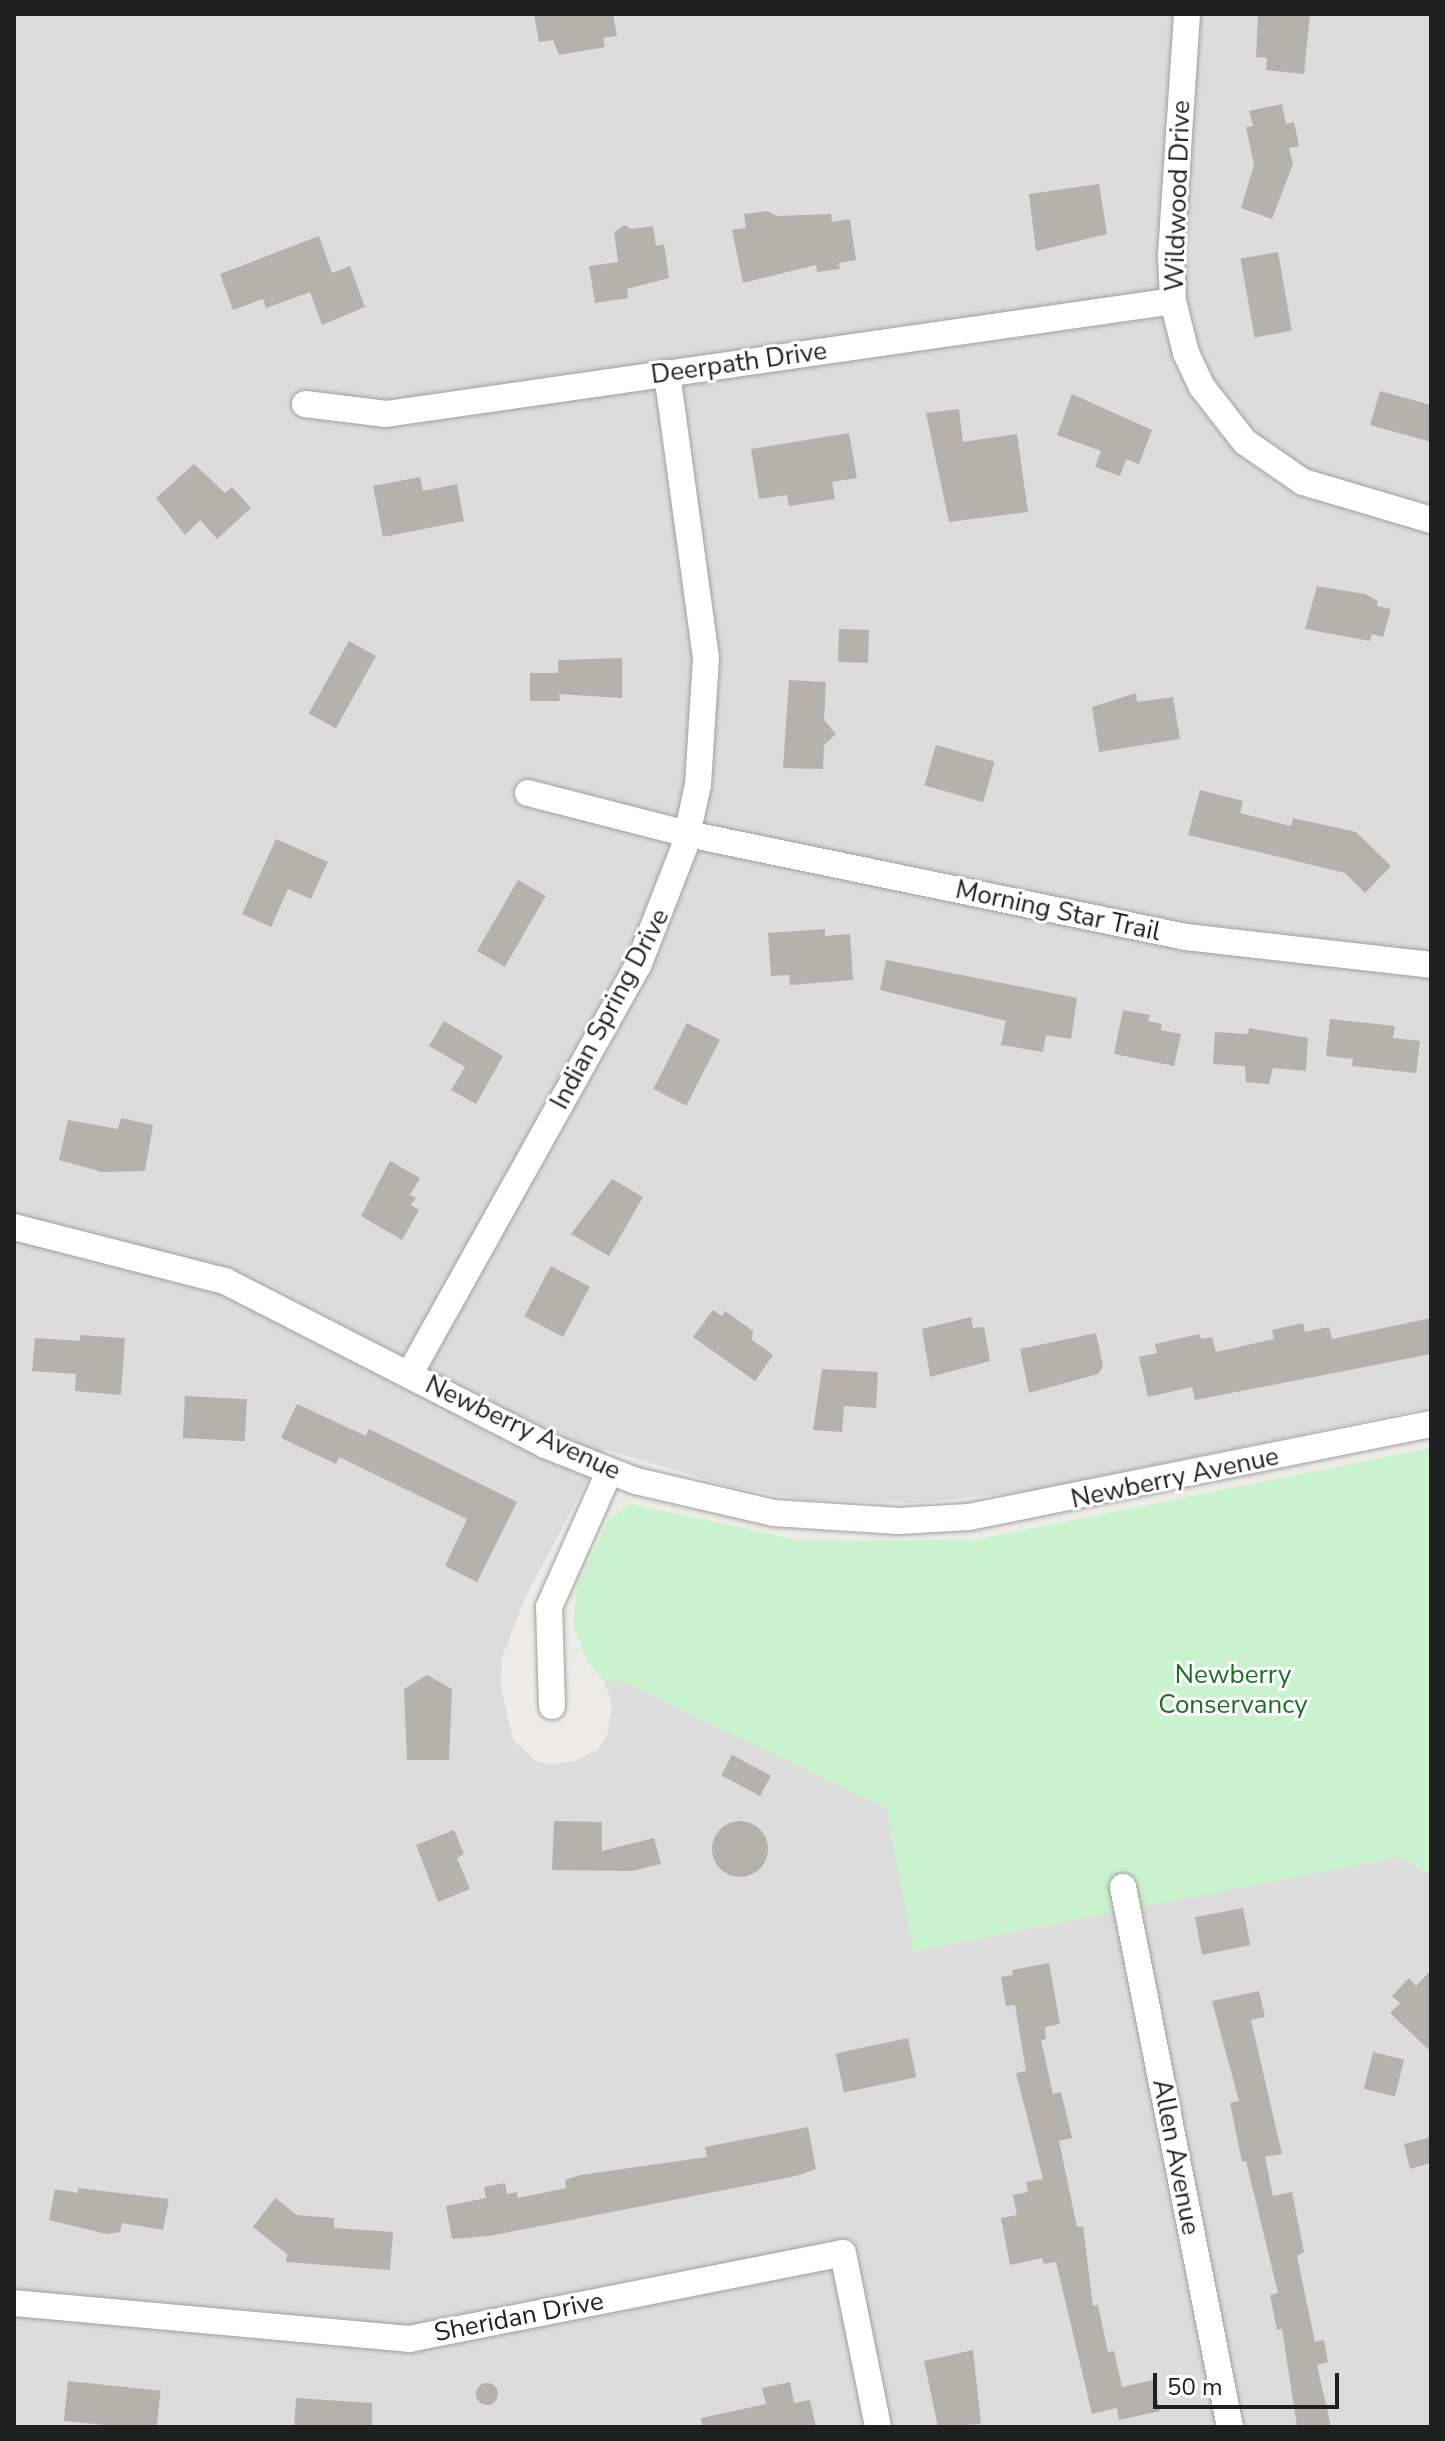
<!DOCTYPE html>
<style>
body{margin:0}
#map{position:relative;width:1445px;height:2441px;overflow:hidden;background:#eeece6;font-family:"Nunito Sans",sans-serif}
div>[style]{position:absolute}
.residential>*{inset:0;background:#dddcdc}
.park>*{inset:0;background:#c9f3ce}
.building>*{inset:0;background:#b7b1ac;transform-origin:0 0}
.round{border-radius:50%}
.roads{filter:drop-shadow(0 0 2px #a0a0a0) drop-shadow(0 0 2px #a0a0a0)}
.minor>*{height:26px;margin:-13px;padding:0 13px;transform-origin:13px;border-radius:13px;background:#fff}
span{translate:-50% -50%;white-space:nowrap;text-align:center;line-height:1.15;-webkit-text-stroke:6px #fff;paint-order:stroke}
.street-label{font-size:26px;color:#1f1f1f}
.park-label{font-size:26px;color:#197024}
.frame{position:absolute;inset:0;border:16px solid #1f1f1f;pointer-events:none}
.scale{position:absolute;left:1153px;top:2373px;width:186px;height:36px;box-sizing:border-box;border:4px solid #1f1f1f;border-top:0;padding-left:10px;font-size:24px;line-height:28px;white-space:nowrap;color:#1f1f1f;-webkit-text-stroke:6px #fff;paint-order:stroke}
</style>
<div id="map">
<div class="residential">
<div style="clip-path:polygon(14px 14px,1431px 14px,1431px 1407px,1040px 1490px,919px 1503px,806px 1500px,731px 1487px,604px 1449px,525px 1598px,502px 1658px,501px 1686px,513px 1739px,536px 1761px,552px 1764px,574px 1761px,598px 1749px,607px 1736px,612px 1705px,604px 1681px,622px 1681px,886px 1808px,1399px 1857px,1431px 1875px,1431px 2427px,14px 2427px)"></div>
</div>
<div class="park">
<div style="clip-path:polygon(1431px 1448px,1431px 1875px,1399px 1857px,913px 1952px,886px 1808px,622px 1681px,604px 1681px,587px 1661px,573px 1625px,577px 1587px,609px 1519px,631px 1504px,802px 1541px,975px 1540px)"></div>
</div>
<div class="building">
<div style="clip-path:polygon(534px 14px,613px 14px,617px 36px,603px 38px,605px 47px,559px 55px,553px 40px,539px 42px)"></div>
<div style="clip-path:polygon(1258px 14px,1310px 14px,1304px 74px,1266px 70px,1267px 58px,1256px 57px)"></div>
<div style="clip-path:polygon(1282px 104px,1286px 124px,1294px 122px,1299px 146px,1289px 148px,1293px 164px,1272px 219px,1241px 208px,1254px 165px,1246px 127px,1253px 126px,1249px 111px)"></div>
<div style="clip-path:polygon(1099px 184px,1107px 234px,1036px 251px,1029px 194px)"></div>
<div style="clip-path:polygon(767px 211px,777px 216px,831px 214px,832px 222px,850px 219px,856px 260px,839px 263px,840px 269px,817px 272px,816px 265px,743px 283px,732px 230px,746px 228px,744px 214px)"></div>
<div style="clip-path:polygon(625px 225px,631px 229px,653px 226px,656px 246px,664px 244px,669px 278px,627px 289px,628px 298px,595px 303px,589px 266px,618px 262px,614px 232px)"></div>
<div style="clip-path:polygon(319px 236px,332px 273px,350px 266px,365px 307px,322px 325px,310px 292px,266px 308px,263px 299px,233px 310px,220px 274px)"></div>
<div style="left:1278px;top:252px;width:80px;height:38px;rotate:80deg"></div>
<div style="clip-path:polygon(1380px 391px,1431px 405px,1431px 442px,1370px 425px)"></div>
<div style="clip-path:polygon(1072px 394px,1152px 430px,1139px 464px,1126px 459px,1120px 476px,1095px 467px,1101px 451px,1057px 435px)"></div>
<div style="clip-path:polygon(959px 409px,963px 442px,1017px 434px,1028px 512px,949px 522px,926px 413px)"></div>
<div style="clip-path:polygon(849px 433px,857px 478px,832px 482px,835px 499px,789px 506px,787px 495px,759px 499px,751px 449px)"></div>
<div style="clip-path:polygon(194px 464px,225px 493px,232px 487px,251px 508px,217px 539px,200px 520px,185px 535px,156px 498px)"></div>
<div style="clip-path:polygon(420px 477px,423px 491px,457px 484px,464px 521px,383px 537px,373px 486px)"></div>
<div style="clip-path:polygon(1317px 586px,1365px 594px,1378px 601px,1377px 606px,1391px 609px,1383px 637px,1372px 634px,1370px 641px,1305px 629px)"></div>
<div style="left:839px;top:629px;width:30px;height:33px;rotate:2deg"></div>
<div style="left:349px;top:641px;width:31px;height:83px;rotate:29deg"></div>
<div style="clip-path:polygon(622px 658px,622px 698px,559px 694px,560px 701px,530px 701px,530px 673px,558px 673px,558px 660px)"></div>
<div style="clip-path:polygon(789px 680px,826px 682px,824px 720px,836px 734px,824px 745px,823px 769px,783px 768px)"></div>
<div style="clip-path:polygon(1136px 693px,1137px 702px,1173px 697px,1180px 739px,1099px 752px,1092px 707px)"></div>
<div style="left:936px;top:745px;width:61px;height:42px;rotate:16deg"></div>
<div style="clip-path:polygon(1200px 790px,1243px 801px,1240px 813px,1291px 826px,1293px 818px,1356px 832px,1391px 866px,1365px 893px,1345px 873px,1188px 835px)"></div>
<div style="clip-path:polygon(276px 839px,328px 862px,311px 899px,288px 889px,271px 927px,242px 914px)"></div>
<div style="left:518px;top:880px;width:32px;height:82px;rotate:30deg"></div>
<div style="clip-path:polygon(825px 929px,825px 936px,850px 934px,853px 980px,790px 985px,789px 975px,771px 976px,768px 933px)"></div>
<div style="clip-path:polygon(886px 960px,1077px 998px,1071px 1039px,1046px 1035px,1043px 1052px,1001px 1045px,1006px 1021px,880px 990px)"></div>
<div style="clip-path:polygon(1123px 1010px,1150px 1015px,1148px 1021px,1162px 1024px,1161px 1030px,1181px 1034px,1174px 1066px,1114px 1054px)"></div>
<div style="clip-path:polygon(1330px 1019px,1395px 1026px,1393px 1038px,1420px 1041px,1416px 1073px,1352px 1066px,1353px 1059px,1326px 1056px)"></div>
<div style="clip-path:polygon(444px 1021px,503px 1056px,476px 1104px,451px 1090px,465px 1067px,429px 1046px)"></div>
<div style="left:687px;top:1023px;width:37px;height:74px;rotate:27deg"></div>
<div style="clip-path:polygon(1249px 1028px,1308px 1038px,1306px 1071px,1273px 1068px,1269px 1084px,1246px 1082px,1245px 1066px,1213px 1064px,1215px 1032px,1248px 1034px)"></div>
<div style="clip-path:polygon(121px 1118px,153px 1125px,145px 1171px,102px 1172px,59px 1160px,68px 1120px,118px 1129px)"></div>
<div style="clip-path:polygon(390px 1161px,420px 1178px,410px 1195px,416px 1198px,411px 1205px,419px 1210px,402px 1240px,361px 1216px)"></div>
<div style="clip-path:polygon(612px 1179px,643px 1197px,609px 1256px,571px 1234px)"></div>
<div style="left:551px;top:1266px;width:44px;height:57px;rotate:28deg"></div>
<div style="clip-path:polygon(713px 1310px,722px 1316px,725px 1311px,753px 1331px,752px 1340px,773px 1355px,755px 1381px,693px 1337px)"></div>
<div style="clip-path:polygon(971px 1317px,973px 1328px,984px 1327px,990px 1361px,930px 1377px,922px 1329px)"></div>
<div style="clip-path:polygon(1431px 1318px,1431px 1354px,1195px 1400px,1192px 1387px,1148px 1397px,1139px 1357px,1157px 1353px,1155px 1344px,1199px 1334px,1201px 1339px,1212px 1337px,1216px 1352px,1274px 1339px,1272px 1330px,1303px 1323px,1305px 1332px,1329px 1327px,1332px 1339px)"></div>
<div style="clip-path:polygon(1096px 1333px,1103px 1366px,1098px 1374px,1029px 1393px,1020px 1349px)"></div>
<div style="clip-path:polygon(80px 1335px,125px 1338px,121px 1395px,75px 1391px,76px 1374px,32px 1371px,35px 1338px,80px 1341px)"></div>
<div style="clip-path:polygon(822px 1369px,878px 1372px,876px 1408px,844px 1406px,842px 1432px,813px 1430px)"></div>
<div style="left:185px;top:1396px;width:62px;height:42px;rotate:3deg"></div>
<div style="clip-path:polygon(297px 1404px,366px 1436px,369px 1429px,517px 1502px,477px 1582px,445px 1566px,467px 1519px,339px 1457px,336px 1464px,281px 1438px)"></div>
<div style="clip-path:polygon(427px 1675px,452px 1689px,449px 1760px,407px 1760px,404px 1689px)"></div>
<div style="left:732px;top:1755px;width:44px;height:23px;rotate:28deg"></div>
<div style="clip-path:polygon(554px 1821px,602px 1822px,602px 1851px,654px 1838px,661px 1864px,632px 1871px,552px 1870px)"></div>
<div class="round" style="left:712px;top:1821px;width:56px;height:56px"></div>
<div style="clip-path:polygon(454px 1830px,464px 1854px,457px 1858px,470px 1889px,438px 1902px,416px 1845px)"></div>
<div style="left:1243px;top:1908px;width:38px;height:49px;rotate:79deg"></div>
<div style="clip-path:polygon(1049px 1963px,1060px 2024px,1045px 2027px,1046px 2039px,1041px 2040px,1053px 2094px,1061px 2092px,1072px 2138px,1059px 2141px,1077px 2227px,1083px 2226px,1093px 2306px,1098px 2305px,1108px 2352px,1114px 2351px,1122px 2387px,1153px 2380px,1160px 2411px,1119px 2420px,1117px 2408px,1092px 2414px,1056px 2262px,1044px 2264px,1042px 2258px,1010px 2265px,1001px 2218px,1017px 2215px,1013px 2195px,1028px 2192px,1026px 2182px,1043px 2179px,1016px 2073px,1026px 2071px,1015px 2005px,1006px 2006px,1001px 1977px,1013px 1975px,1012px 1970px)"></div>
<div style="clip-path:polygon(1431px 1970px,1431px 2052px,1390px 2013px,1400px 2003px,1392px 1996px,1409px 1978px,1416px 1986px)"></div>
<div style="clip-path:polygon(1259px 1991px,1265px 2017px,1251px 2020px,1282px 2154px,1265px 2157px,1273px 2196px,1292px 2192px,1304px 2252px,1297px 2256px,1315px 2342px,1324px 2340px,1328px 2362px,1317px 2365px,1331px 2427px,1297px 2427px,1282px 2329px,1277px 2330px,1270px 2295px,1278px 2293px,1246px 2161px,1242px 2162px,1230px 2103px,1239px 2101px,1212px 2001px)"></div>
<div style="left:908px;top:2038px;width:40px;height:74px;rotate:78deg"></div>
<div style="left:1373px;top:2052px;width:32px;height:38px;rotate:14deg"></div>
<div style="clip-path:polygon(808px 2127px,816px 2169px,796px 2176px,489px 2236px,452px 2239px,446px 2206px,486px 2198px,484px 2187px,505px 2183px,507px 2194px,517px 2192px,518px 2198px,566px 2188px,565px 2180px,580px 2175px,707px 2157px,705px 2147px)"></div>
<div style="clip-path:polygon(1431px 2137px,1431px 2163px,1410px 2169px,1404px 2144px)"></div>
<div style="clip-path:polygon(78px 2188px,169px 2199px,163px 2230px,122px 2223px,120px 2232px,106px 2234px,49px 2220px,55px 2189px,78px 2193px)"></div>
<div style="clip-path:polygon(275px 2198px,297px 2215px,334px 2218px,334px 2228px,393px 2232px,390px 2270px,286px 2262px,287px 2254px,253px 2227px)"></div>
<div style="clip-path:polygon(973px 2350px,981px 2424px,938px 2427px,924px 2361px)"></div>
<div style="left:68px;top:2381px;width:93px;height:40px;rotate:6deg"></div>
<div style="clip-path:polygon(790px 2382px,794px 2403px,810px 2400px,816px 2427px,702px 2427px,701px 2418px,766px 2404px,762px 2388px)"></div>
<div class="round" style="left:476px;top:2383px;width:22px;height:22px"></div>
<div style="clip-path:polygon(296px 2398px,372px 2403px,372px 2427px,294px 2427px)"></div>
</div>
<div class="roads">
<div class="minor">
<div style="left:1187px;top:14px;width:242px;rotate:93.8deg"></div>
<div style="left:1171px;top:255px;width:46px;rotate:87.5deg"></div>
<div style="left:1173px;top:301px;width:54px;rotate:76deg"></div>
<div style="left:1186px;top:353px;width:38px;rotate:65deg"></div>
<div style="left:1202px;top:387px;width:70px;rotate:52deg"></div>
<div style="left:1245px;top:442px;width:70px;rotate:34.6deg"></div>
<div style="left:1303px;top:482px;width:134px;rotate:16.5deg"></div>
<div style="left:305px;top:404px;width:82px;rotate:7deg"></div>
<div style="left:386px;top:414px;width:795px;rotate:-8.17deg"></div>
<div style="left:528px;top:793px;width:165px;rotate:14.4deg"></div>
<div style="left:688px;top:834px;width:509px;rotate:11.69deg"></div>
<div style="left:1186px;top:937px;width:247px;rotate:6.5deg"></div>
<div style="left:14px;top:1227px;width:218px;rotate:14.4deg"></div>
<div style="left:225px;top:1281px;width:360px;rotate:27.1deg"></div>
<div style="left:545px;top:1445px;width:98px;rotate:21.6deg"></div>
<div style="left:636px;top:1481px;width:141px;rotate:13.1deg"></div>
<div style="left:773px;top:1513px;width:126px;rotate:3.6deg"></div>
<div style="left:899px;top:1521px;width:70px;rotate:-3.3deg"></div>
<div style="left:969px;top:1517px;width:471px;rotate:-11.4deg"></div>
<div style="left:409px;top:1375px;width:469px;rotate:-60.8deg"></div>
<div style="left:638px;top:966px;width:127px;rotate:-68.7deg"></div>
<div style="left:684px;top:848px;width:65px;rotate:-77.5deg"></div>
<div style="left:698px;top:785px;width:127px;rotate:-86.4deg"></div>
<div style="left:706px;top:658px;width:288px;rotate:-97.8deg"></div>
<div style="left:552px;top:1706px;width:99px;rotate:-91.7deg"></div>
<div style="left:549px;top:1607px;width:148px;rotate:-66deg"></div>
<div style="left:1123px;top:1887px;width:550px;rotate:78.79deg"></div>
<div style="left:14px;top:2303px;width:397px;rotate:5.2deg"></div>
<div style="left:409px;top:2339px;width:442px;rotate:-11.2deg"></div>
<div style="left:843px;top:2253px;width:177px;rotate:78.6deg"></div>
</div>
</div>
<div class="street-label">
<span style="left:1178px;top:196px;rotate:-88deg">Wildwood Drive</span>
<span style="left:739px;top:363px;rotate:-8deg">Deerpath Drive</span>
<span style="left:1058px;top:911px;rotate:12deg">Morning Star Trail</span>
<span style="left:610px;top:1009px;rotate:-62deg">Indian Spring Drive</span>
<span style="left:523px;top:1428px;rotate:25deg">Newberry Avenue</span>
<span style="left:1175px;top:1478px;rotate:-12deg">Newberry Avenue</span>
<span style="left:1176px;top:2157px;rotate:79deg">Allen Avenue</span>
<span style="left:519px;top:2317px;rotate:-11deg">Sheridan Drive</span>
</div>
<div class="park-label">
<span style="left:1233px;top:1690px">Newberry<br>Conservancy</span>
</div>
<div class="frame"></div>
<div class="scale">50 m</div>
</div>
